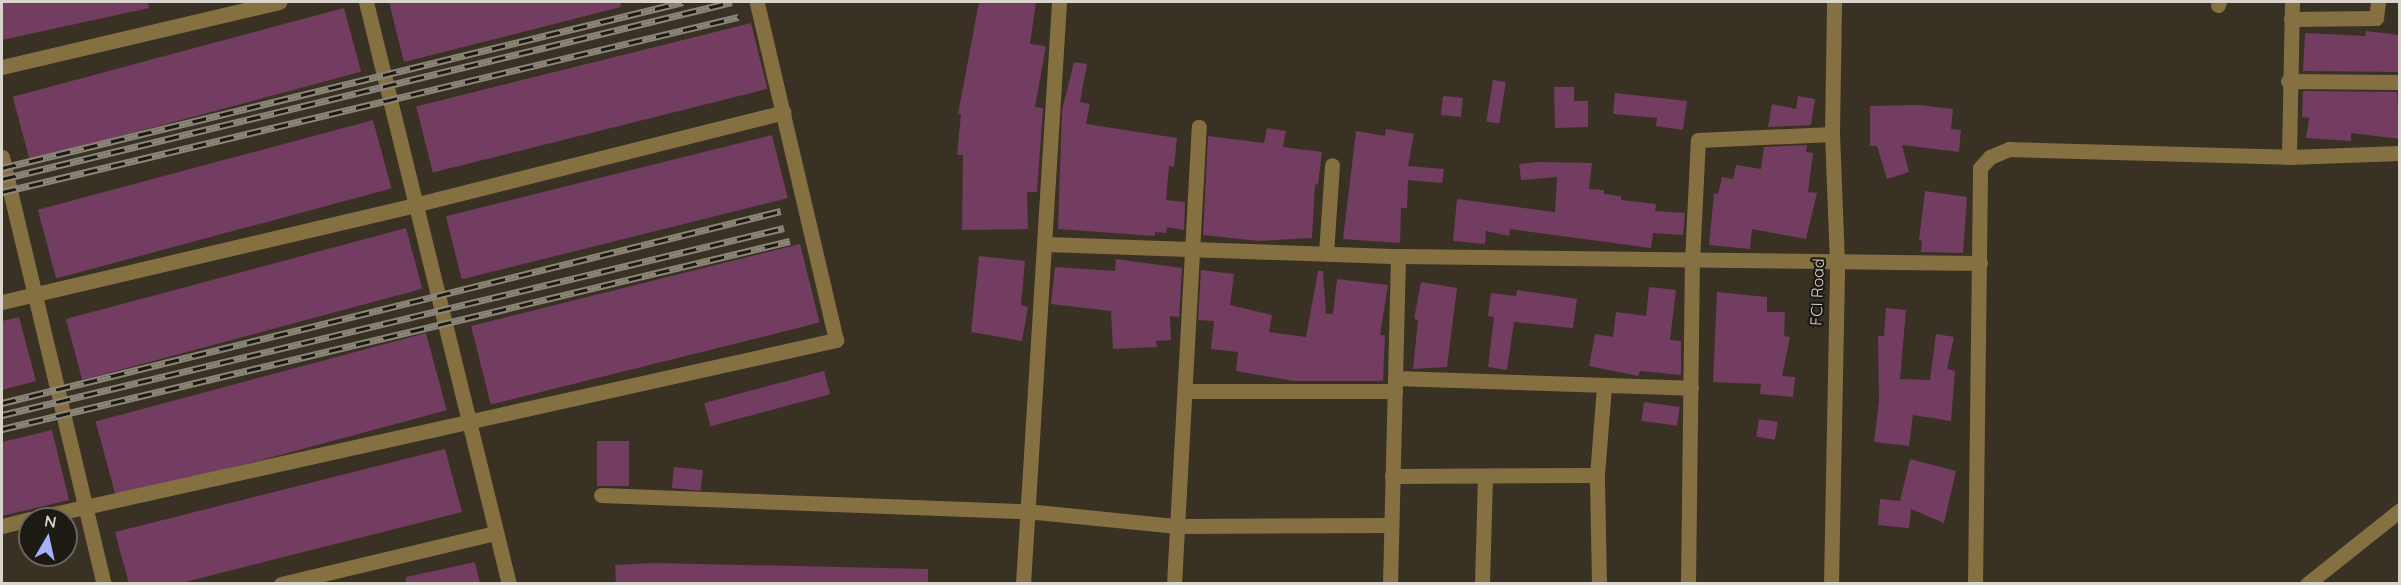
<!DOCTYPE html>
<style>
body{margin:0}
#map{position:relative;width:2401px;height:585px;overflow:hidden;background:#393123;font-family:Quicksand,sans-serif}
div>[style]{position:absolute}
.building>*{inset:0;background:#733c61;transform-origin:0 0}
.minor>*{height:15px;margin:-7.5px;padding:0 7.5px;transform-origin:7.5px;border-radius:7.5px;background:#857042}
.rail>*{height:7px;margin-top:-3.5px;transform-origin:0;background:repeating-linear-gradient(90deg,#1d1a13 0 14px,#8c867a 0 28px);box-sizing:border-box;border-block:2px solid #8c867a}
span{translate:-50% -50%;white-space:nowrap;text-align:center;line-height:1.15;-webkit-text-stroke:4.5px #1d1a13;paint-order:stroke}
.street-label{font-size:16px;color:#dad5cc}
.frame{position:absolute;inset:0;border:3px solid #dad5cc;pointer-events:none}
.north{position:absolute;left:18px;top:507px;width:60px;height:60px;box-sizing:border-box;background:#1d1a13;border:2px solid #69655d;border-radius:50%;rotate:9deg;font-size:16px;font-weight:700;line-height:24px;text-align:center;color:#dad5cc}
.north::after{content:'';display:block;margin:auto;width:21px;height:27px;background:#a6b1fc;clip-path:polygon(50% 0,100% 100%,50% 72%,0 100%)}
</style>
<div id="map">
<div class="building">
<div style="clip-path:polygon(2px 2px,148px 2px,149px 8px,2px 40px)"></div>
<div style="clip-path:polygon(389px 2px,620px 2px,621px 7px,404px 62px)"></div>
<div style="clip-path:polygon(979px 2px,1036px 2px,1030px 44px,1046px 46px,1035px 107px,1043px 108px,1037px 192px,1027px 192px,1028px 229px,962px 230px,963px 155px,957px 155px,961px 114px,958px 114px)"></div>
<div style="left:344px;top:8px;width:66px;height:343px;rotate:75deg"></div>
<div style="left:751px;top:23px;width:68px;height:345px;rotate:76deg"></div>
<div style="clip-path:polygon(2366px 31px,2400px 35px,2398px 72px,2303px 71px,2305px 33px,2365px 36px)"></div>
<div style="clip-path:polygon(1074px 62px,1087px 64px,1080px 102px,1090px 104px,1086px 124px,1177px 138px,1174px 167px,1169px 166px,1166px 200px,1185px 202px,1184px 230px,1167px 227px,1166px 233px,1155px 232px,1155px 236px,1058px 229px,1062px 110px)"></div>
<div style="left:1493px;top:80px;width:13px;height:42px;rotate:9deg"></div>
<div style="clip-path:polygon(1554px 87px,1574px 87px,1574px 101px,1588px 101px,1588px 127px,1555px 128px)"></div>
<div style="clip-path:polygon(2303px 91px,2397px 92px,2400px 139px,2351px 133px,2351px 141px,2306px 138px,2309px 118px,2302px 117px)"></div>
<div style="clip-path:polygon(1615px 93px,1687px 101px,1683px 130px,1656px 126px,1657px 118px,1613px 114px)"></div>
<div style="left:1443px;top:96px;width:20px;height:19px;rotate:6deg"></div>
<div style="clip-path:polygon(1798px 96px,1815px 99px,1811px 125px,1768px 127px,1772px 104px,1796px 109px)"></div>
<div style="clip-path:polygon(1919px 105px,1953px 109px,1951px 129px,1961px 130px,1959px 152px,1902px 145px,1909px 172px,1887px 179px,1877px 146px,1870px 146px,1870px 106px)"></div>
<div style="left:373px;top:120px;width:71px;height:347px;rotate:75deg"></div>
<div style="clip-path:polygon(1267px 128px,1286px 131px,1283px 147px,1322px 152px,1318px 185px,1315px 184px,1312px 238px,1258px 241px,1203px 235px,1208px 136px,1264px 143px)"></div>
<div style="clip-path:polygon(1386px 129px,1414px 134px,1408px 166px,1444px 169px,1442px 183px,1408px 180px,1407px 208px,1401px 208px,1400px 243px,1343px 239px,1356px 131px,1385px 136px)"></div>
<div style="left:772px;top:135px;width:65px;height:336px;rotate:76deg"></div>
<div style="clip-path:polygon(1807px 145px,1806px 152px,1813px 153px,1808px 192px,1817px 193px,1806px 239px,1752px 229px,1750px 249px,1709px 245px,1714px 193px,1718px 194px,1722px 177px,1733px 179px,1736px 165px,1761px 169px,1764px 147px)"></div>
<div style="clip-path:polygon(1538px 162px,1592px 163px,1589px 189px,1604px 190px,1604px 194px,1621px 196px,1621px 200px,1656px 204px,1655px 211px,1685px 213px,1683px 235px,1653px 233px,1651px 248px,1510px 229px,1509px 236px,1486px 231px,1485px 244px,1453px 241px,1457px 199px,1555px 212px,1557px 177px,1521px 180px,1519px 164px)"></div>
<div style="clip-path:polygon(1925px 191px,1967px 197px,1963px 253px,1921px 252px,1922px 241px,1919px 240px)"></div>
<div style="left:406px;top:228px;width:63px;height:352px;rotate:75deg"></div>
<div style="left:800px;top:244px;width:81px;height:339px;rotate:76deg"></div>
<div style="clip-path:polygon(979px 256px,1025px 261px,1021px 305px,1028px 307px,1022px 341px,971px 332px)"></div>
<div style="clip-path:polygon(1116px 259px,1182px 268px,1179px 317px,1170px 316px,1171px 340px,1156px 341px,1157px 347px,1113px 349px,1111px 311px,1051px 304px,1055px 267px,1115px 271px)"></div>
<div style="clip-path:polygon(1201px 270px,1234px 274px,1230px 305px,1272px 315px,1269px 332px,1306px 337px,1318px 271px,1323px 271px,1326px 314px,1333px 314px,1337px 279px,1388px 285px,1380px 335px,1385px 335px,1383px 381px,1294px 381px,1236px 371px,1238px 352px,1211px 349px,1214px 321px,1198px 320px)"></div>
<div style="clip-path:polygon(1421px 282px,1457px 288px,1447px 367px,1413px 369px,1418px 320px,1414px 319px)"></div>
<div style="clip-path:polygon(1649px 287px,1676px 290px,1670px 340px,1681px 341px,1681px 375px,1640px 371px,1638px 376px,1589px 366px,1595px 334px,1613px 337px,1616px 312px,1646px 316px)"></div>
<div style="clip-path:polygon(1517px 290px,1577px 299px,1573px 328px,1514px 322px,1507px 370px,1488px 367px,1494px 317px,1488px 316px,1491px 293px,1516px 296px)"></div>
<div style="clip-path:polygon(1717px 292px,1767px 297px,1767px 312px,1785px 312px,1784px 336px,1790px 337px,1782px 376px,1795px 377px,1793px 397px,1760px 394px,1761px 384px,1713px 382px)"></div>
<div style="clip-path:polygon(1886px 308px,1906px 310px,1900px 379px,1930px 380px,1936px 334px,1954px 337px,1947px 369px,1955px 371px,1951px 421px,1913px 415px,1909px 446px,1874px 442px,1879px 401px,1878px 336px,1884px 336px)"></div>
<div style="clip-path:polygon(19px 317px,36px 381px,2px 390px,2px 321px)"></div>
<div style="left:426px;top:333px;width:80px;height:342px;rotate:75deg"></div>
<div style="left:824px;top:371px;width:24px;height:124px;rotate:75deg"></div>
<div style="left:1644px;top:402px;width:36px;height:19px;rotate:8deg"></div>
<div style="left:1759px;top:419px;width:19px;height:18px;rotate:9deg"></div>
<div style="clip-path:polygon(52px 430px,69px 500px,2px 516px,2px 442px)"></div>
<div style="left:597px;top:441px;width:32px;height:45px"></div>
<div style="clip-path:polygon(445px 449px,462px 512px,177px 584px,129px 584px,115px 532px)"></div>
<div style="clip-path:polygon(1910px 459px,1956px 471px,1944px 523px,1911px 509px,1909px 528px,1878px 525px,1880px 499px,1900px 501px)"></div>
<div style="left:674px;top:467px;width:29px;height:21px;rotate:6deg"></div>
<div style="clip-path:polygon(475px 562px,480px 584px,406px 584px,406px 577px)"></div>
<div style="clip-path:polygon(654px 563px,928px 569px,928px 584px,616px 584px,615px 565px)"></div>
</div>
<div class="minor">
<div style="left:366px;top:2px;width:599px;rotate:76.2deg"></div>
<div style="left:2218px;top:5px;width:3px;rotate:-72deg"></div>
<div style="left:2291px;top:19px;width:85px;rotate:-0.7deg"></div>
<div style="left:2376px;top:18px;width:16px;rotate:-83deg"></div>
<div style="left:2px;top:67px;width:285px;rotate:-13.2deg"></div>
<div style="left:2288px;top:81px;width:112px;rotate:0.5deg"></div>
<div style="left:2px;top:157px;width:439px;rotate:76.6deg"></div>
<div style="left:2289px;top:157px;width:155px;rotate:-88.9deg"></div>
<div style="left:1046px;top:244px;width:352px;rotate:2deg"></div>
<div style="left:1326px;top:253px;width:88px;rotate:-86.1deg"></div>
<div style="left:2px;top:302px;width:423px;rotate:-13.2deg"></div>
<div style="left:414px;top:205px;width:381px;rotate:-14.1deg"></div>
<div style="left:1395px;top:378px;width:296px;rotate:1.9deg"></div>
<div style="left:1185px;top:391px;width:210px"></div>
<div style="left:1392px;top:476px;width:205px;rotate:-0.3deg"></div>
<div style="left:601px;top:495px;width:425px;rotate:2.2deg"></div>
<div style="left:1026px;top:511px;width:152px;rotate:5.7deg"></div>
<div style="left:1177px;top:526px;width:214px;rotate:-0.3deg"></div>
<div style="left:31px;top:519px;width:825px;rotate:-12.54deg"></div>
<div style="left:836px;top:340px;width:347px;rotate:-103.2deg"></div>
<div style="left:2px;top:526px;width:29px;rotate:-14deg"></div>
<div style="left:281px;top:584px;width:220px;rotate:-13.4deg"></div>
<div style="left:1023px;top:584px;width:583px;rotate:-86.46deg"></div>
<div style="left:1174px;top:584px;width:458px;rotate:-86.9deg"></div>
<div style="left:1390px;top:584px;width:328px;rotate:-88.6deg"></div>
<div style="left:1398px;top:256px;width:582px;rotate:0.69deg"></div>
<div style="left:1482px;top:584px;width:108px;rotate:-88.4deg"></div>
<div style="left:1599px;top:584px;width:109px;rotate:-91.1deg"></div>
<div style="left:1597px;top:475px;width:88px;rotate:-85.5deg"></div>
<div style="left:1688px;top:584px;width:323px;rotate:-89.3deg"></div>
<div style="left:1692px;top:261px;width:121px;rotate:-87.2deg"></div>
<div style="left:1698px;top:140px;width:134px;rotate:-2.6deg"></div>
<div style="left:1831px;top:584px;width:321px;rotate:-88.9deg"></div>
<div style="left:1837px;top:263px;width:129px;rotate:-92.2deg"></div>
<div style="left:1832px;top:134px;width:132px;rotate:-89.1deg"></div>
<div style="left:1975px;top:584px;width:416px;rotate:-89.3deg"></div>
<div style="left:1980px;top:168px;width:15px;rotate:-48deg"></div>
<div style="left:1990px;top:157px;width:21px;rotate:-23deg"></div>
<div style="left:2009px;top:149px;width:280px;rotate:1.6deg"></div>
<div style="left:2289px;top:157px;width:111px;rotate:-2.1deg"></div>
<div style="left:2307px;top:584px;width:119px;rotate:-38.5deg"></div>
</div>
<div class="rail">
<div style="left:2px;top:168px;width:701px;rotate:-13.7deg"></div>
<div style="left:2px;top:179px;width:751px;rotate:-13.63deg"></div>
<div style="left:2px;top:192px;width:757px;rotate:-13.37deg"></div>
<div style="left:2px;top:403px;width:802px;rotate:-13.85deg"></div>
<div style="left:2px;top:415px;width:804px;rotate:-13.45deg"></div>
<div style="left:2px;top:429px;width:810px;rotate:-13.42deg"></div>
</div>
<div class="street-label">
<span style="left:1817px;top:292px;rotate:-88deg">FCI Road</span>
</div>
<div class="frame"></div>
<div class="north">N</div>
</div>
